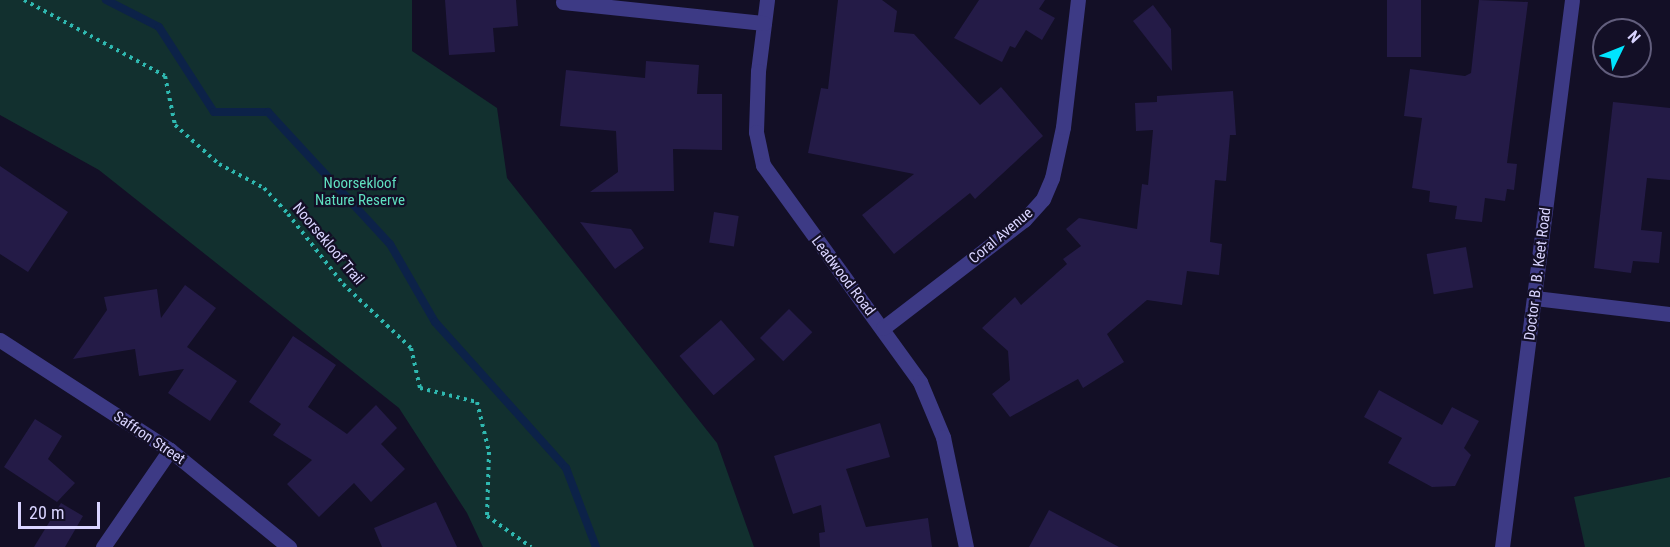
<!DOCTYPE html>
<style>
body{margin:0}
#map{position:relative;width:1670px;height:547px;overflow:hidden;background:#130f26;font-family:"Roboto Condensed",sans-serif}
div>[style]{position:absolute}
.green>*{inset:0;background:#12302f}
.stream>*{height:8px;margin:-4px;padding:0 4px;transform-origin:4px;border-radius:4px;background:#0c2248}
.building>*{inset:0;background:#241b47;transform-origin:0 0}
.path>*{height:4px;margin-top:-2px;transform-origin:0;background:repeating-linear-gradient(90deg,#2fb8b0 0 3px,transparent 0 7.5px)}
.street>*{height:15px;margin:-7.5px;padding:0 7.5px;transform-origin:7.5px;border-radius:7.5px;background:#3d3a85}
span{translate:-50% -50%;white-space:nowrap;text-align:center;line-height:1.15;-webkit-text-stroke:4.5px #130f26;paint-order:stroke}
.park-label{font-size:15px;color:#5fe0c0}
.street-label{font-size:15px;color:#d9d4ff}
.north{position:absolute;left:1592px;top:18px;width:60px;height:60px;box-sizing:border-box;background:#130f26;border:2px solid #625e7d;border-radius:50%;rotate:47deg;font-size:16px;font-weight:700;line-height:24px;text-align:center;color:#d9d4ff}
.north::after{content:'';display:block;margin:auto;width:21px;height:27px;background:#00e5ff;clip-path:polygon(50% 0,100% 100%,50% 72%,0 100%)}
.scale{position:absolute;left:18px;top:502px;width:82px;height:27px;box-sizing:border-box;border:3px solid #d9d4ff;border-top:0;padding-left:8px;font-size:18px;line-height:21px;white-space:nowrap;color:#d9d4ff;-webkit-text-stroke:4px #130f26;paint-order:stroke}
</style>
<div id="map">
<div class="green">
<div style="clip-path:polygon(0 0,412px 0,412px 51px,497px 108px,507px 178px,717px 443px,754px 547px,483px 547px,467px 513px,399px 408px,99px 170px,0 115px)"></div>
<div style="clip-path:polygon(1670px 477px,1670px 547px,1585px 547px,1574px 497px)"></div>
</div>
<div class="stream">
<div style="left:106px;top:0;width:59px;rotate:27deg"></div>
<div style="left:159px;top:27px;width:101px;rotate:57.1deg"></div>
<div style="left:214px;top:112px;width:54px"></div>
<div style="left:268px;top:112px;width:180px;rotate:47.3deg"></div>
<div style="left:390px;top:244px;width:90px;rotate:60deg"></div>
<div style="left:435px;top:322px;width:196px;rotate:48.1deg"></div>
<div style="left:566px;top:468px;width:85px;rotate:69.2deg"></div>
</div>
<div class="building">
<div style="clip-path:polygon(445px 0,516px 0,518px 26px,493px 28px,495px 52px,449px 55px)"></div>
<div style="clip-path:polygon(838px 0,882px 0,897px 11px,894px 32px,914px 34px,980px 105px,1001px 87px,1043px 136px,975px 199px,970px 193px,894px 254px,862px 215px,914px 174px,808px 153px,821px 88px,828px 89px)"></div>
<div style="clip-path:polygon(979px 0,1045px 0,1039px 9px,1055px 18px,1042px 40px,1026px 30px,1015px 48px,1010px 46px,1002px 62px,954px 38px)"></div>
<div style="left:1387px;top:0;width:34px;height:57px"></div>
<div style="clip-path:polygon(1479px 0,1528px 2px,1507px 163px,1517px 164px,1514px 190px,1507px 189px,1505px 201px,1485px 198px,1482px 222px,1455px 219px,1457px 206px,1429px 202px,1430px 191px,1412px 188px,1422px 118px,1404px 116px,1410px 69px,1465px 76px,1471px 73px)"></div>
<div style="clip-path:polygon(1153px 5px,1171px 29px,1172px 71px,1133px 21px)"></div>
<div style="clip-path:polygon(646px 61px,699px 65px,697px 94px,722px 94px,722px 150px,673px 149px,674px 191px,590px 192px,618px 172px,616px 131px,560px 126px,566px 70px,645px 78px)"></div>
<div style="clip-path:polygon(1233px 91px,1236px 135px,1230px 135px,1226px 181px,1215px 180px,1210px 242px,1222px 244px,1219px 275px,1187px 271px,1182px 305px,1147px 300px,1107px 334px,1124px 362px,1083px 388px,1078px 379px,1010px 417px,992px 394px,1010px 380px,1008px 351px,982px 328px,1015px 297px,1021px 305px,1067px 264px,1063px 259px,1081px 246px,1066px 229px,1079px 218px,1137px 229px,1142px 184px,1148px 185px,1153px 130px,1136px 131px,1135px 103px,1157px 102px,1157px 96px)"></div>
<div style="clip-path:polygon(1613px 102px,1670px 108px,1670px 180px,1647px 178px,1641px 230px,1662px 232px,1659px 263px,1633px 261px,1631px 273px,1594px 268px)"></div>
<div style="clip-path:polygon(0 166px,68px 212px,28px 272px,0 254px)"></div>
<div style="left:714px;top:212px;width:25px;height:31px;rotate:9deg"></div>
<div style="clip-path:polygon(580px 222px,631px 229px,644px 248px,615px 269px)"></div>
<div style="left:1466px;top:247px;width:41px;height:40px;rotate:80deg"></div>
<div style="clip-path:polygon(185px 285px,216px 308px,187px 347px,237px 381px,210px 421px,168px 393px,184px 369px,139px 376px,135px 349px,73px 359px,107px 310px,104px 297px,157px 289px,161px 318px)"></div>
<div style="left:789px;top:309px;width:33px;height:41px;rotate:45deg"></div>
<div style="left:721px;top:320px;width:52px;height:55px;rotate:49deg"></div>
<div style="clip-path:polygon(293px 336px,336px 365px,308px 407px,347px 434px,376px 405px,397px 428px,381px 444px,405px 469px,371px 502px,354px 483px,319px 517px,287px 484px,312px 460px,273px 435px,281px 424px,249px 402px)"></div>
<div style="clip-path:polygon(1379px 390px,1442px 425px,1452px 407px,1479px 421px,1464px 448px,1471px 455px,1455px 486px,1432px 487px,1388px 463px,1402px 438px,1364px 417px)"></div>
<div style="clip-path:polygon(35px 419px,62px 436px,48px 459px,75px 483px,57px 502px,4px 467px)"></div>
<div style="clip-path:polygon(880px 423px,890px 457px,846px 469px,866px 527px,928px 518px,932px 547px,820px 547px,819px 533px,825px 532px,821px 505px,793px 514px,774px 456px)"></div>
<div style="clip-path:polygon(436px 502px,457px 547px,382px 547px,374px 528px)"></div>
<div style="clip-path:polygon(61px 503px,83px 516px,65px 547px,34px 547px)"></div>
<div style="clip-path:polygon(1049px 510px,1119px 547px,1029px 547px)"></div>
</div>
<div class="path">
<div style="left:24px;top:0;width:160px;rotate:28.3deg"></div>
<div style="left:165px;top:76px;width:50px;rotate:78.5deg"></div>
<div style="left:175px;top:125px;width:59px;rotate:41.6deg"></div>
<div style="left:219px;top:164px;width:51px;rotate:28.1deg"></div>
<div style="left:264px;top:188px;width:35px;rotate:47deg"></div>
<div style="left:288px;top:214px;width:89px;rotate:51.8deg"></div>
<div style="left:343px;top:284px;width:93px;rotate:43.3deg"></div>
<div style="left:411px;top:348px;width:41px;rotate:77.3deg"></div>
<div style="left:420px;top:388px;width:59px;rotate:13.8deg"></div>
<div style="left:477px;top:402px;width:51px;rotate:76.5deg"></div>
<div style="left:489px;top:452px;width:64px;rotate:91.8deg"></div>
<div style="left:487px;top:516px;width:54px;rotate:35.2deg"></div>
</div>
<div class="street">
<div style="left:767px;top:0;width:72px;rotate:97.2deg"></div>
<div style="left:758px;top:71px;width:61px;rotate:91.9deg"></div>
<div style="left:756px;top:132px;width:34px;rotate:78deg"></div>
<div style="left:763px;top:165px;width:268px;rotate:54.1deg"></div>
<div style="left:920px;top:382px;width:60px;rotate:67.3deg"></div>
<div style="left:943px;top:437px;width:112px;rotate:78.2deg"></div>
<div style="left:563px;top:2px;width:202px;rotate:6deg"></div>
<div style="left:1535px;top:298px;width:136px;rotate:6.8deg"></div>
<div style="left:883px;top:328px;width:178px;rotate:-37.5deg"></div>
<div style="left:1024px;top:220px;width:28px;rotate:-48deg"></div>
<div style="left:1043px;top:199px;width:23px;rotate:-67deg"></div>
<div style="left:1052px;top:178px;width:52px;rotate:-77.8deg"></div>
<div style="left:1063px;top:127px;width:128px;rotate:-83.3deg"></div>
<div style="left:0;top:340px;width:202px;rotate:32.9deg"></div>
<div style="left:170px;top:450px;width:154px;rotate:39.2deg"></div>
<div style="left:103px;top:547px;width:118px;rotate:-55.4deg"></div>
<div style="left:1502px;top:547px;width:551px;rotate:-82.71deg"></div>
</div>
<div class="park-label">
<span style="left:360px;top:192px">Noorsekloof<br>Nature Reserve</span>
</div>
<div class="street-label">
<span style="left:1001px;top:236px;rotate:-40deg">Coral Avenue</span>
<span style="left:328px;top:244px;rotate:50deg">Noorsekloof Trail</span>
<span style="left:1538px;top:274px;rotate:-83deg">Doctor B. B. Keet Road</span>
<span style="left:843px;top:276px;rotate:53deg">Leadwood Road</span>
<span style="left:149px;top:438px;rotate:34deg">Saffron Street</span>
</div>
<div class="north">N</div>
<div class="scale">20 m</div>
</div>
